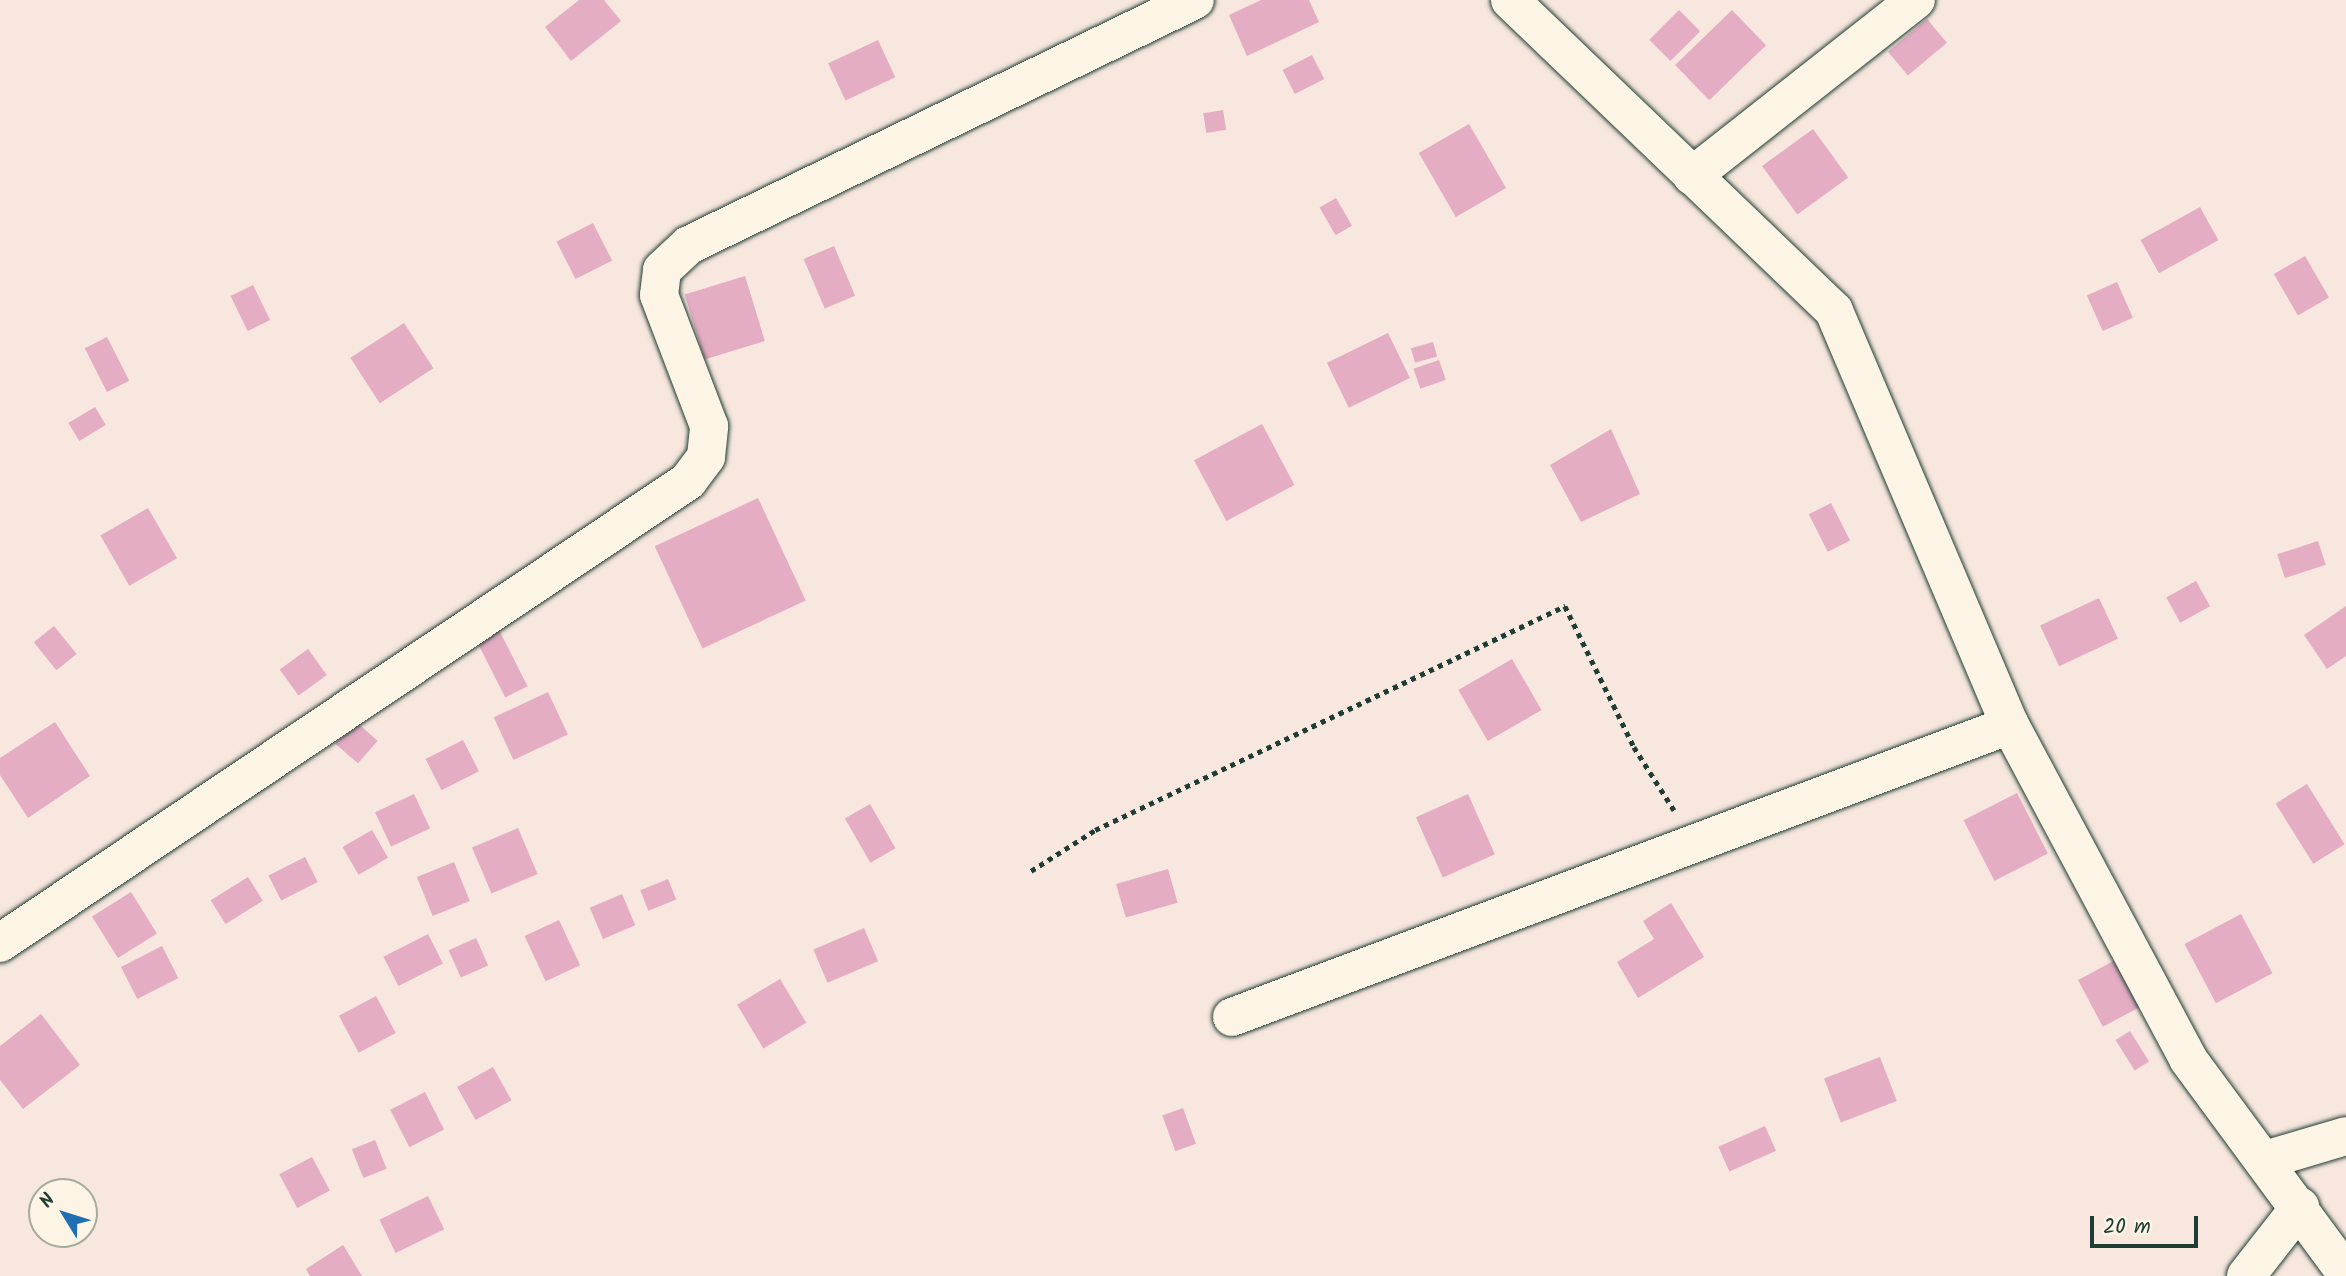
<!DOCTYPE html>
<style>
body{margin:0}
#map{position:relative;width:2346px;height:1276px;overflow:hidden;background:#f7e7de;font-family:Kalam,sans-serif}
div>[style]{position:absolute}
.building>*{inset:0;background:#e4adc4;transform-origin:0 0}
.path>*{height:4.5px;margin-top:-2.25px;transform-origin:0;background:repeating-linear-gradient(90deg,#1f3d34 0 5px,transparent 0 10px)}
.roads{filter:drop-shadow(0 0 2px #1f3d34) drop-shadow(0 0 2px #1f3d34)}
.minor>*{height:38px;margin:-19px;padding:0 19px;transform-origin:19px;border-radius:19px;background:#fcf5e5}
span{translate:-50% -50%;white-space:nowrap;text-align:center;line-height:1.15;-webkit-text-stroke:5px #fcf5e5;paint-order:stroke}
.north{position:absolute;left:28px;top:1178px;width:70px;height:70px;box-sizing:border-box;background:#fcf5e5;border:2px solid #a4ab9e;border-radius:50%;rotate:308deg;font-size:19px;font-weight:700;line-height:28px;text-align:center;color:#1f3d34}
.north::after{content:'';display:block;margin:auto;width:24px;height:32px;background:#1f6fb2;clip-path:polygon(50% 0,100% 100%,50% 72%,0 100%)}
.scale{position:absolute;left:2090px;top:1216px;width:108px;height:32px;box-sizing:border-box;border:4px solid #1f3d34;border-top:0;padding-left:9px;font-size:21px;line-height:24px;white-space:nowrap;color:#1f3d34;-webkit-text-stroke:5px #fcf5e5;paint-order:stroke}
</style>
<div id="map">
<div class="building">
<div style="clip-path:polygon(579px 0,604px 0,621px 21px,571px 61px,545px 27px)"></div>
<div style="clip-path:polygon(1261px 0,1309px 0,1319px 22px,1247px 56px,1229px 15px)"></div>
<div style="left:1679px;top:10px;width:30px;height:42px;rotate:45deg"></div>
<div style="left:1732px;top:10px;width:49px;height:79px;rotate:46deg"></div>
<div style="left:1927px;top:19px;width:31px;height:51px;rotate:50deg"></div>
<div style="left:878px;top:40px;width:41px;height:55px;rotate:65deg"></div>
<div style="left:1312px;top:55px;width:27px;height:33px;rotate:63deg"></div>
<div style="left:1223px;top:110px;width:20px;height:20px;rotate:81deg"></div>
<div style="left:1469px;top:124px;width:74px;height:58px;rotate:60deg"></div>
<div style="left:1813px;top:129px;width:60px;height:63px;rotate:54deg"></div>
<div style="left:1336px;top:198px;width:32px;height:19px;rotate:60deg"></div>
<div style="left:2200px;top:207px;width:38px;height:68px;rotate:61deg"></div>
<div style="left:593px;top:223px;width:42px;height:41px;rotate:63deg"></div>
<div style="left:834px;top:246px;width:54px;height:33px;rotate:67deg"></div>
<div style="left:2305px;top:256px;width:48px;height:36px;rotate:60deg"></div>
<div style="left:745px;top:276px;width:68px;height:63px;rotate:73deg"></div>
<div style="left:2117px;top:282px;width:39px;height:33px;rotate:66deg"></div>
<div style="left:253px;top:285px;width:39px;height:25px;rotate:64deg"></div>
<div style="left:404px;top:323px;width:54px;height:64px;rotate:57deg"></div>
<div style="left:1388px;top:333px;width:50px;height:68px;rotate:64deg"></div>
<div style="left:107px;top:337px;width:49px;height:25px;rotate:63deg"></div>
<div style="left:1433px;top:342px;width:15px;height:23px;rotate:74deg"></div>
<div style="left:1439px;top:360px;width:21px;height:27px;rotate:71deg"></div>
<div style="left:95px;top:407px;width:21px;height:31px;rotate:59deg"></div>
<div style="left:1262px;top:424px;width:69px;height:77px;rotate:62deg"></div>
<div style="clip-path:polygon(1611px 429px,1640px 494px,1581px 522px,1550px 465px)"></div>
<div style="left:758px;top:498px;width:113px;height:114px;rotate:65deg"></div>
<div style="left:1831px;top:503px;width:42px;height:25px;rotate:63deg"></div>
<div style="left:148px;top:508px;width:58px;height:55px;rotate:60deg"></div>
<div style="left:2318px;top:541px;width:25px;height:43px;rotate:72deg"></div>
<div style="left:2196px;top:581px;width:29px;height:34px;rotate:61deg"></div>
<div style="left:2099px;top:598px;width:45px;height:65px;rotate:65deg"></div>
<div style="clip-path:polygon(2346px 606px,2346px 656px,2327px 669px,2304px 635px)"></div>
<div style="left:54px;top:626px;width:36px;height:26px;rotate:51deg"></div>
<div style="left:499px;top:630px;width:63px;height:25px;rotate:63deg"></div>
<div style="left:308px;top:649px;width:32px;height:35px;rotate:54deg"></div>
<div style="left:1512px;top:659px;width:59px;height:62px;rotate:60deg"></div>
<div style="left:548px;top:692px;width:47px;height:60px;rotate:65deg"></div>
<div style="left:355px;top:721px;width:30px;height:30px;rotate:41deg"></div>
<div style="clip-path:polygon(55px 722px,90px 776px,28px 818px,0 775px,0 758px)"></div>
<div style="left:463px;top:740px;width:35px;height:42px;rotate:63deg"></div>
<div style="left:2307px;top:784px;width:71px;height:37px;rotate:58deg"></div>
<div style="left:2017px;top:793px;width:68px;height:60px;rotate:63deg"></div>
<div style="left:414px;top:794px;width:38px;height:43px;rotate:65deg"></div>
<div style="left:1468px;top:794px;width:66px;height:57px;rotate:66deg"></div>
<div style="left:870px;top:804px;width:51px;height:29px;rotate:60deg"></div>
<div style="left:518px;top:828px;width:50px;height:50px;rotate:67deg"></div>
<div style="left:372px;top:830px;width:32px;height:34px;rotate:60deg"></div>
<div style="left:305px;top:857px;width:28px;height:41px;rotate:63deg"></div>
<div style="left:454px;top:862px;width:42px;height:40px;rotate:68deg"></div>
<div style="left:1168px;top:869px;width:35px;height:54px;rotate:74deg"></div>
<div style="left:248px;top:877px;width:28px;height:44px;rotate:58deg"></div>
<div style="left:668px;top:879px;width:22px;height:30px;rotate:68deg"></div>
<div style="left:131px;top:892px;width:49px;height:46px;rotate:58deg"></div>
<div style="left:622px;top:894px;width:34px;height:35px;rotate:67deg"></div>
<div style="clip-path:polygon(1671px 903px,1704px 957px,1638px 998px,1617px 962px,1654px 939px,1643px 921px)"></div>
<div style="left:2241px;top:914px;width:67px;height:64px;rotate:62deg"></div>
<div style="left:559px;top:920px;width:50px;height:38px;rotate:65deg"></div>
<div style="left:864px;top:928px;width:36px;height:55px;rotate:67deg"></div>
<div style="left:428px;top:934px;width:33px;height:50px;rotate:63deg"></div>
<div style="left:476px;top:938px;width:30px;height:30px;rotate:66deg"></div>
<div style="left:162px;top:946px;width:36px;height:46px;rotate:63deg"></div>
<div style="left:2123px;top:956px;width:53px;height:51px;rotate:62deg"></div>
<div style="left:780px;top:979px;width:51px;height:50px;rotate:59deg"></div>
<div style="left:376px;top:996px;width:42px;height:42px;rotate:62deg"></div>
<div style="clip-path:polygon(41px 1014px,80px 1065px,23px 1109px,0 1080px,0 1046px)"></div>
<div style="left:2130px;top:1031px;width:36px;height:17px;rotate:58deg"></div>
<div style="left:1880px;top:1057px;width:47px;height:60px;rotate:69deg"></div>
<div style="left:493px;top:1067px;width:38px;height:41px;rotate:61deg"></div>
<div style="left:425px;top:1092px;width:42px;height:39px;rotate:63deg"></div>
<div style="left:1183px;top:1108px;width:38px;height:22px;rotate:70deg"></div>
<div style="left:1765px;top:1126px;width:27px;height:51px;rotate:66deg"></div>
<div style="left:375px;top:1140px;width:31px;height:25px;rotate:68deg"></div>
<div style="left:312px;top:1157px;width:38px;height:37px;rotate:62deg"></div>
<div style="left:428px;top:1196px;width:37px;height:54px;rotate:64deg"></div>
<div style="clip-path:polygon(343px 1245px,362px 1276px,310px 1276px,306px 1269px)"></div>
</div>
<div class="path">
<div style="left:1031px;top:871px;width:76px;rotate:-32.6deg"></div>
<div style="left:1095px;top:830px;width:521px;rotate:-25.48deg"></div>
<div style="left:1565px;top:606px;width:157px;rotate:63.9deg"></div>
<div style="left:1634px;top:747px;width:75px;rotate:57.6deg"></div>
</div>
<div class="roads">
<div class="minor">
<div style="left:1510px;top:0;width:449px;rotate:43.8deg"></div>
<div style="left:1834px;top:311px;width:450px;rotate:67deg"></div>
<div style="left:2010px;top:725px;width:378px;rotate:61.9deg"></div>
<div style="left:2188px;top:1059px;width:266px;rotate:53.6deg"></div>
<div style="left:1692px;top:176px;width:285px;rotate:-38.2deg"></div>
<div style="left:0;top:943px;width:829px;rotate:-33.88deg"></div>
<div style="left:688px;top:481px;width:30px;rotate:-53deg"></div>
<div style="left:706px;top:457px;width:31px;rotate:-84deg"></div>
<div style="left:709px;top:426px;width:140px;rotate:-110.9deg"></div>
<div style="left:659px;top:295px;width:25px;rotate:-83deg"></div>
<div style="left:662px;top:270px;width:37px;rotate:-43deg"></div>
<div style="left:689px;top:245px;width:562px;rotate:-25.84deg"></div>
<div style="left:1232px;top:1017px;width:831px;rotate:-20.57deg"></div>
<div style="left:2265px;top:1160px;width:84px;rotate:-16.5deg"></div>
<div style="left:2246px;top:1276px;width:88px;rotate:-52deg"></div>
</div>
</div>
<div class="north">N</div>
<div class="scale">20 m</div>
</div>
